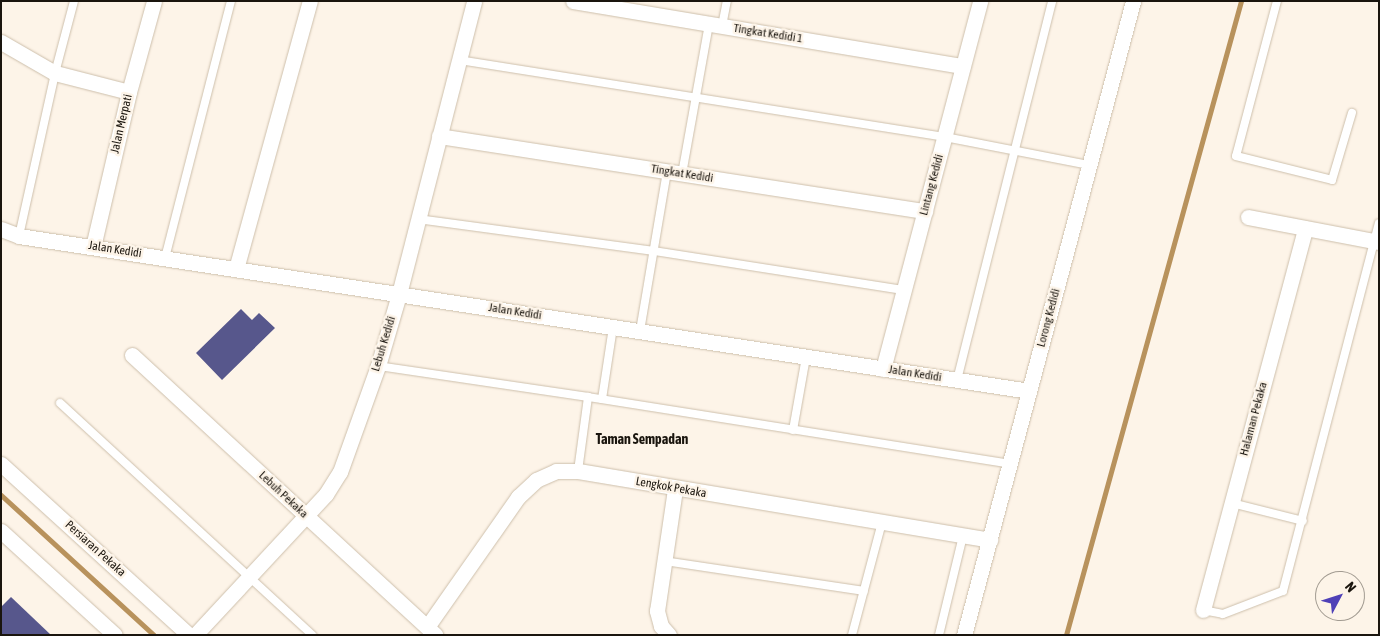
<!DOCTYPE html>
<style>
body{margin:0}
#map{position:relative;width:1380px;height:636px;overflow:hidden;background:#fdf4e8;font-family:"Asap Condensed",sans-serif}
div>[style]{position:absolute}
.stream>*{height:5px;margin:-2.5px;padding:0 2.5px;transform-origin:2.5px;border-radius:2.5px;background:#b8925c}
.building>*{inset:0;background:#57578c}
.roads{filter:drop-shadow(0 0 1px #cdbfab) drop-shadow(0 0 1px #cdbfab)}
.lane>*{height:8px;margin:-4px;padding:0 4px;transform-origin:4px;border-radius:4px;background:#fff}
.street>*{height:15px;margin:-7.5px;padding:0 7.5px;transform-origin:7.5px;border-radius:7.5px;background:#fff}
span{translate:-50% -50%;white-space:nowrap;text-align:center;line-height:1.15;-webkit-text-stroke:5px #fdf4e8;paint-order:stroke}
.street-label{font-size:12px;color:#1a150e}
.neighbourhood-label{font-size:14px;color:#1a150e;font-weight:700}
.frame{position:absolute;inset:0;border:2px solid #1a150e;pointer-events:none}
.north{position:absolute;left:1315px;top:571px;width:50px;height:50px;box-sizing:border-box;background:#fdf4e8;border:1px solid #a29b91;border-radius:50%;rotate:50deg;font-size:14px;font-weight:700;line-height:20px;text-align:center;color:#1a150e}
.north::after{content:'';display:block;margin:auto;width:18px;height:22px;background:#4f40b7;clip-path:polygon(50% 0,100% 100%,50% 72%,0 100%)}
</style>
<div id="map">
<div class="stream">
<div style="left:1px;top:495px;width:207px;rotate:42.5deg"></div>
<div style="left:1066px;top:635px;width:658px;rotate:-74.57deg"></div>
</div>
<div class="building">
<div style="clip-path:polygon(241px 309px,252px 320px,259px 313px,275px 328px,222px 380px,196px 353px)"></div>
<div style="clip-path:polygon(11px 597px,51px 635px,1px 635px,1px 607px)"></div>
</div>
<div class="roads">
<div class="lane">
<div style="left:1277px;top:1px;width:160px;rotate:104.8deg"></div>
<div style="left:1236px;top:156px;width:99px;rotate:14deg"></div>
<div style="left:1332px;top:180px;width:70px;rotate:-73.4deg"></div>
<div style="left:722px;top:26px;width:25px;rotate:-79deg"></div>
<div style="left:459px;top:60px;width:492px;rotate:9deg"></div>
<div style="left:945px;top:137px;width:147px;rotate:11deg"></div>
<div style="left:682px;top:174px;width:152px;rotate:-79.8deg"></div>
<div style="left:418px;top:219px;width:238px;rotate:7.7deg"></div>
<div style="left:654px;top:251px;width:253px;rotate:8.9deg"></div>
<div style="left:19px;top:236px;width:167px;rotate:-77.5deg"></div>
<div style="left:55px;top:73px;width:74px;rotate:-75.2deg"></div>
<div style="left:165px;top:258px;width:265px;rotate:-75.6deg"></div>
<div style="left:640px;top:331px;width:162px;rotate:-80.4deg"></div>
<div style="left:378px;top:366px;width:212px;rotate:8.4deg"></div>
<div style="left:588px;top:397px;width:427px;rotate:9deg"></div>
<div style="left:957px;top:380px;width:391px;rotate:-75.9deg"></div>
<div style="left:602px;top:399px;width:73px;rotate:-81.3deg"></div>
<div style="left:60px;top:403px;width:343px;rotate:42.6deg"></div>
<div style="left:793px;top:430px;width:74px;rotate:-79.9deg"></div>
<div style="left:578px;top:471px;width:75px;rotate:-82.3deg"></div>
<div style="left:1232px;top:503px;width:73px;rotate:14.2deg"></div>
<div style="left:664px;top:561px;width:202px;rotate:8.5deg"></div>
<div style="left:1203px;top:610px;width:20px;rotate:11deg"></div>
<div style="left:1223px;top:614px;width:64px;rotate:-21deg"></div>
<div style="left:1283px;top:591px;width:380px;rotate:-75.4deg"></div>
<div style="left:852px;top:635px;width:117px;rotate:-75.1deg"></div>
<div style="left:939px;top:635px;width:102px;rotate:-76.4deg"></div>
</div>
<div class="street">
<div style="left:573px;top:1px;width:395px;rotate:9.5deg"></div>
<div style="left:1px;top:42px;width:62px;rotate:29.9deg"></div>
<div style="left:55px;top:73px;width:76px;rotate:14.4deg"></div>
<div style="left:439px;top:136px;width:492px;rotate:8.8deg"></div>
<div style="left:1248px;top:217px;width:133px;rotate:10.8deg"></div>
<div style="left:1px;top:229px;width:19px;rotate:21deg"></div>
<div style="left:19px;top:236px;width:1022px;rotate:8.72deg"></div>
<div style="left:93px;top:247px;width:159px;rotate:-76.9deg"></div>
<div style="left:129px;top:92px;width:94px;rotate:-74.6deg"></div>
<div style="left:236px;top:269px;width:278px;rotate:-74.6deg"></div>
<div style="left:132px;top:355px;width:413px;rotate:42.7deg"></div>
<div style="left:883px;top:369px;width:381px;rotate:-75.2deg"></div>
<div style="left:1px;top:464px;width:254px;rotate:42.3deg"></div>
<div style="left:1px;top:531px;width:154px;rotate:42.4deg"></div>
<div style="left:1203px;top:610px;width:395px;rotate:-75deg"></div>
<div style="left:427px;top:627px;width:159px;rotate:-55deg"></div>
<div style="left:518px;top:497px;width:25px;rotate:-43deg"></div>
<div style="left:536px;top:480px;width:22px;rotate:-24deg"></div>
<div style="left:556px;top:471px;width:22px"></div>
<div style="left:578px;top:471px;width:418px;rotate:9.5deg"></div>
<div style="left:195px;top:635px;width:192px;rotate:-47.1deg"></div>
<div style="left:326px;top:494px;width:26px;rotate:-58deg"></div>
<div style="left:340px;top:472px;width:113px;rotate:-70.3deg"></div>
<div style="left:378px;top:366px;width:75px;rotate:-73.7deg"></div>
<div style="left:399px;top:294px;width:302px;rotate:-75.6deg"></div>
<div style="left:669px;top:635px;width:12px;rotate:-132deg"></div>
<div style="left:661px;top:626px;width:16px;rotate:-105deg"></div>
<div style="left:657px;top:611px;width:123px;rotate:-81.6deg"></div>
<div style="left:964px;top:635px;width:656px;rotate:-75.07deg"></div>
</div>
</div>
<div class="street-label">
<span style="left:768px;top:34px;rotate:9deg">Tingkat Kedidi 1</span>
<span style="left:122px;top:124px;rotate:-77deg">Jalan Merpati</span>
<span style="left:682px;top:174px;rotate:9deg">Tingkat Kedidi</span>
<span style="left:932px;top:185px;rotate:-75deg">Lintang Kedidi</span>
<span style="left:115px;top:250px;rotate:9deg">Jalan Kedidi</span>
<span style="left:515px;top:312px;rotate:9deg">Jalan Kedidi</span>
<span style="left:1049px;top:318px;rotate:-75deg">Lorong Kedidi</span>
<span style="left:384px;top:344px;rotate:-73deg">Lebuh Kedidi</span>
<span style="left:915px;top:374px;rotate:9deg">Jalan Kedidi</span>
<span style="left:1254px;top:419px;rotate:-75deg">Halaman Pekaka</span>
<span style="left:671px;top:488px;rotate:10deg">Lengkok Pekaka</span>
<span style="left:283px;top:495px;rotate:43deg">Lebuh Pekaka</span>
<span style="left:95px;top:549px;rotate:42deg">Persiaran Pekaka</span>
</div>
<div class="neighbourhood-label">
<span style="left:642px;top:439px">Taman Sempadan</span>
</div>
<div class="frame"></div>
<div class="north">N</div>
</div>
